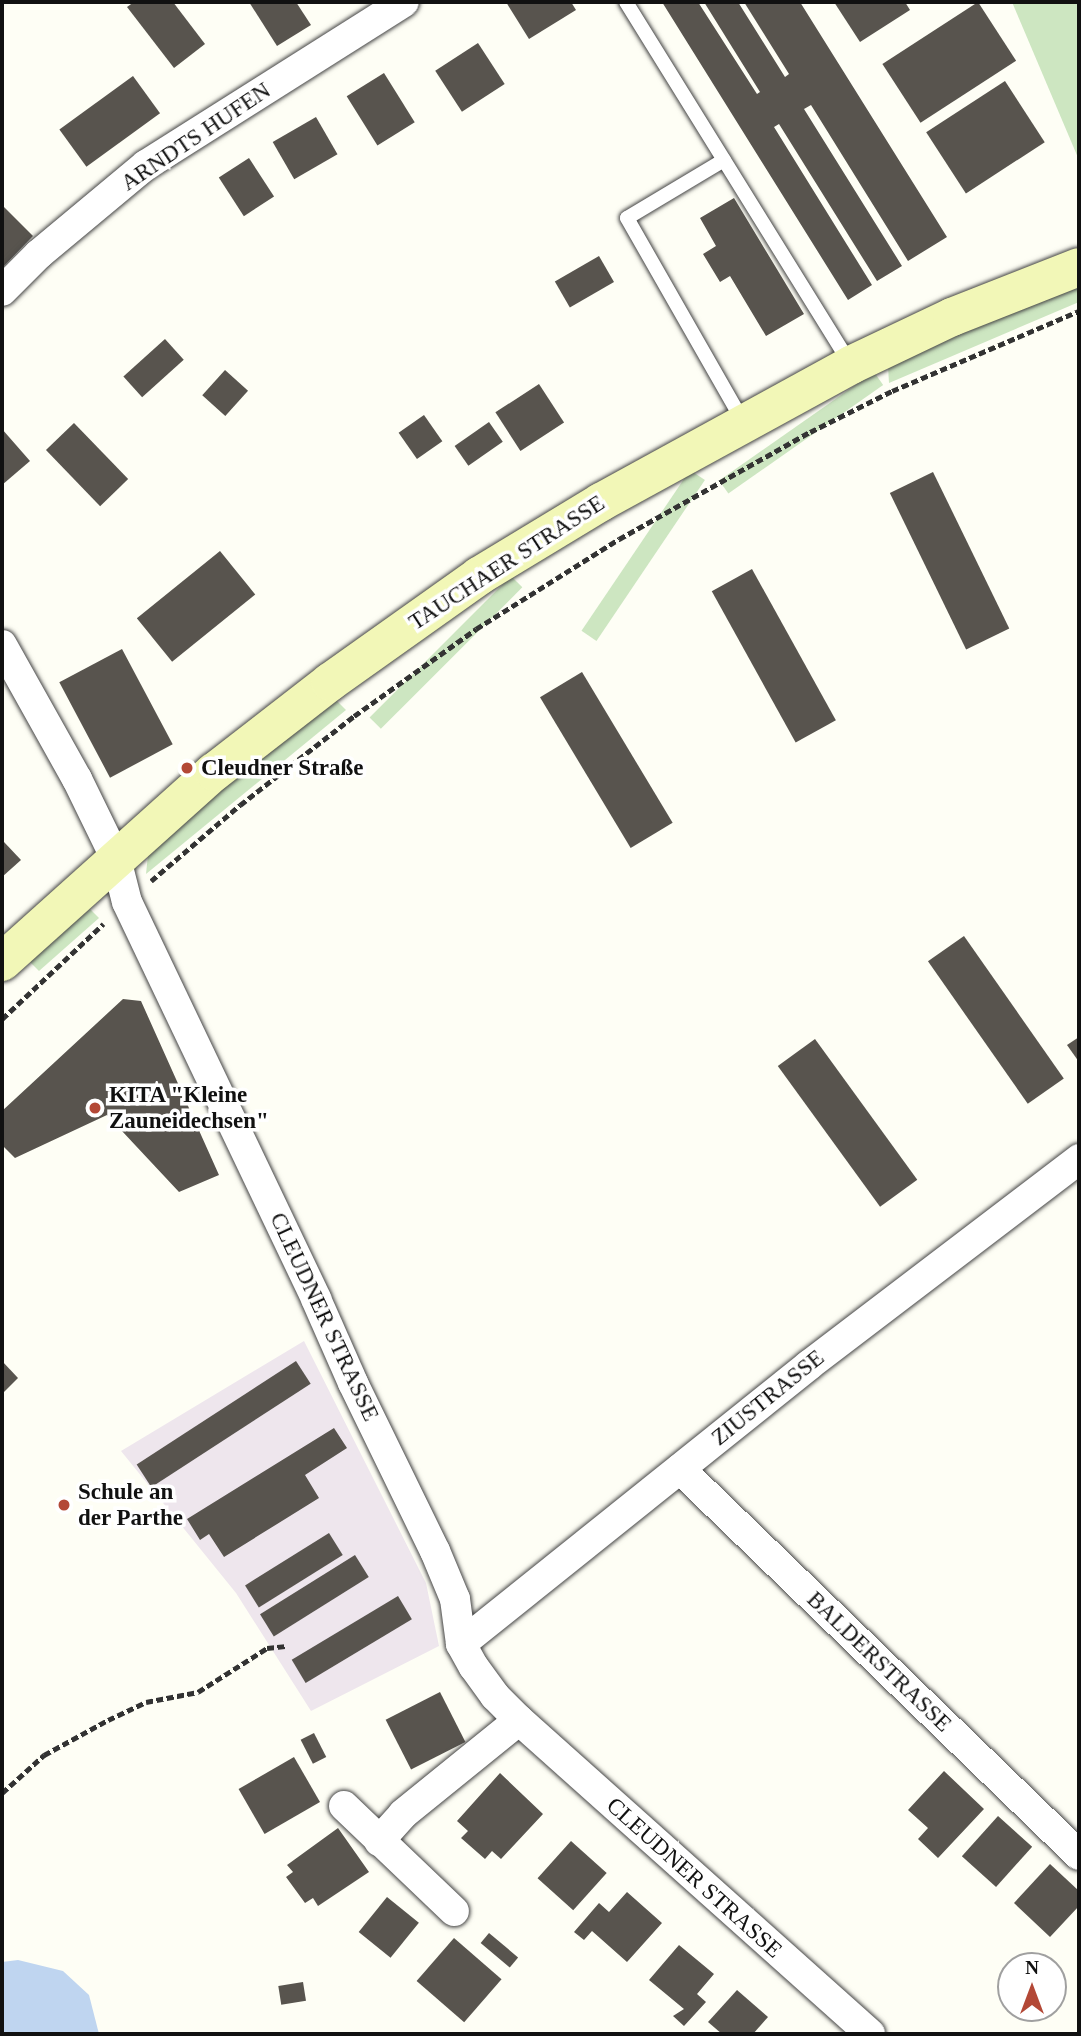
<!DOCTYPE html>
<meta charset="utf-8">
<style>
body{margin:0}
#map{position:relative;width:1081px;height:2036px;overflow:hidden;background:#fefef5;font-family:Georgia,serif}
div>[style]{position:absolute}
.industrial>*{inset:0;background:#eee6ed}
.green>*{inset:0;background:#cde6c1;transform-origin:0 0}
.water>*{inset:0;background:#bfd5f0}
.building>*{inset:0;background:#58544e;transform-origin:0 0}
.path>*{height:4.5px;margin-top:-2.25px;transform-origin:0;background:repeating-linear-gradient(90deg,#333 0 7px,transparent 0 10.5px)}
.roads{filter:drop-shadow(0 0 2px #444) drop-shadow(0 0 2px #444)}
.lane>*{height:14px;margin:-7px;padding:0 7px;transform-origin:7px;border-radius:7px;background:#fff}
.street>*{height:30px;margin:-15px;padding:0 15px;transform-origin:15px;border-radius:15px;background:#fff}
.secondary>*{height:38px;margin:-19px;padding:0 19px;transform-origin:19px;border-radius:19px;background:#f2f7b7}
.dots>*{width:19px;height:19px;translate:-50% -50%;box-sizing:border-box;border:4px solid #fff;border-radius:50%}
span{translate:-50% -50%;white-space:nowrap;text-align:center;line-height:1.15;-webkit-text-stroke:7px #fff;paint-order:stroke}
.street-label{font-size:23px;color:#111}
.poi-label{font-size:23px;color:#111;font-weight:700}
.left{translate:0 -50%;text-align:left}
.frame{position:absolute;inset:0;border:4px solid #111;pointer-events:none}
.north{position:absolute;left:997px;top:1952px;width:70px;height:70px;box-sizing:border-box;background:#fff;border:2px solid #a0a0a0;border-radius:50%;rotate:0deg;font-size:19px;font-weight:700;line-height:28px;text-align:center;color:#111}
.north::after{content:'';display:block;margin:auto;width:24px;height:32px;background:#b34836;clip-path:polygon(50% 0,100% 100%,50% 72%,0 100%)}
</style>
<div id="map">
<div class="industrial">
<div style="clip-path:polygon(304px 1341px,426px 1583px,439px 1646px,311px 1711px,236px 1593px,121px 1451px)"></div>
</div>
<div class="green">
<div style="clip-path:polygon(1012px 2px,1079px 2px,1079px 160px)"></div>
<div style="clip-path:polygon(1079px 284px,1079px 302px,889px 383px,888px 366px,967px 328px)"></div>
<div style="left:874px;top:372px;width:16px;height:189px;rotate:55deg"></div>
<div style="left:690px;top:470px;width:18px;height:194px;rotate:34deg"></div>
<div style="left:511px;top:576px;width:16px;height:200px;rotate:45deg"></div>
<div style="clip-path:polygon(334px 698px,346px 710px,146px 874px,148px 855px,227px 785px)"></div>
<div style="clip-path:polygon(90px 909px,99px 918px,39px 971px,28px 960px)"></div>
</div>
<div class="water">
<div style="clip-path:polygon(18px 1960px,63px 1971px,89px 1995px,99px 2034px,2px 2034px,2px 1962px)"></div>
</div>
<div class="building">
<div style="clip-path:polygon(134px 2px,173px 2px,205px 44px,174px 68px,127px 7px)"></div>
<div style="clip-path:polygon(249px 2px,296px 2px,311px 25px,277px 46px)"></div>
<div style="clip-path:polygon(506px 2px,571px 2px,576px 10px,529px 39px)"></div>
<div style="clip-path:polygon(662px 2px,698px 2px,757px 94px,760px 92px,704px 2px,738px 2px,785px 77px,789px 74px,744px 2px,800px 2px,947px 237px,908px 261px,811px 105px,804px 109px,902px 266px,877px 281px,779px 124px,774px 127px,872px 285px,848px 300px)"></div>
<div style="clip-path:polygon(834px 2px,905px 2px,910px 10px,860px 42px)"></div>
<div style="left:978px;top:2px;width:70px;height:114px;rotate:57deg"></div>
<div style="left:478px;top:43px;width:49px;height:51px;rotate:57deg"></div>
<div style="left:384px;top:73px;width:58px;height:44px;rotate:58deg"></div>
<div style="left:133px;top:76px;width:46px;height:91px;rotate:54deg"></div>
<div style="left:1005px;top:81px;width:73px;height:94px;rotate:57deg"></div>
<div style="left:316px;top:117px;width:43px;height:50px;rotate:60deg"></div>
<div style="left:249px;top:158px;width:46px;height:36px;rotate:57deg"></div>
<div style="clip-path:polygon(734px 198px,804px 314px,766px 336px,730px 276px,720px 282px,703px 254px,716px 246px,700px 218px)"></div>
<div style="clip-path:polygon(2px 205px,33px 236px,2px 268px)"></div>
<div style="left:599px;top:256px;width:30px;height:51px;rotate:60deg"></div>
<div style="left:165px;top:339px;width:28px;height:56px;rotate:48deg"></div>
<div style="left:225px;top:370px;width:31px;height:34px;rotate:42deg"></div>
<div style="left:539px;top:384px;width:46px;height:52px;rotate:57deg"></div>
<div style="left:424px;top:415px;width:32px;height:31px;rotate:55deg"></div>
<div style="left:489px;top:422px;width:24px;height:42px;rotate:55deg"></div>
<div style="left:74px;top:423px;width:78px;height:39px;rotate:46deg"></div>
<div style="clip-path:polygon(2px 429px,30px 461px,2px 485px)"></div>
<div style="left:933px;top:472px;width:174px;height:48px;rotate:64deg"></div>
<div style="left:220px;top:551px;width:56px;height:107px;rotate:51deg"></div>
<div style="left:752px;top:569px;width:173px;height:46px;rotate:61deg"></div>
<div style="left:122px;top:649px;width:108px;height:71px;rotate:62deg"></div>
<div style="left:582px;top:672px;width:176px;height:49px;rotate:59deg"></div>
<div style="clip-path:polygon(4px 842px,21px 860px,2px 877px,2px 844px)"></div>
<div style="left:964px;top:936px;width:174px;height:44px;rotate:55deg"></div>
<div style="clip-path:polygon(123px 999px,141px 1001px,219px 1175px,179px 1192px,107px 1115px,15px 1158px,2px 1145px,2px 1111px)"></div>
<div style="clip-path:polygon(1079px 1037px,1079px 1062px,1067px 1045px)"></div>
<div style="left:815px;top:1039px;width:174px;height:46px;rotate:54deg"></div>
<div style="clip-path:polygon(2px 1361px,18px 1378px,2px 1394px)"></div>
<div style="left:296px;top:1361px;width:27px;height:190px;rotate:57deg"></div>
<div style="clip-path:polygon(334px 1428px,347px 1448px,305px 1475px,319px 1498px,224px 1557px,209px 1534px,200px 1540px,187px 1519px)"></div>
<div style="left:329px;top:1533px;width:26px;height:99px;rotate:58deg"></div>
<div style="left:355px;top:1555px;width:26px;height:112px;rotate:58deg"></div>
<div style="left:398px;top:1596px;width:27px;height:124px;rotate:59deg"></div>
<div style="left:440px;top:1692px;width:56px;height:61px;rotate:63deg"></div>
<div style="left:314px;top:1733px;width:27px;height:15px;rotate:63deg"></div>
<div style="left:294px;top:1757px;width:52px;height:64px;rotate:60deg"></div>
<div style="clip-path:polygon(944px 1771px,984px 1809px,938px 1858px,918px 1839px,928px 1828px,908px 1810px)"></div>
<div style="clip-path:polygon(500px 1773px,543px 1814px,501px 1859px,492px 1851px,485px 1859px,461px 1838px,468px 1831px,457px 1821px)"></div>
<div style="left:998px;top:1816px;width:46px;height:54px;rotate:42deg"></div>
<div style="clip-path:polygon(338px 1828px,369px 1872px,318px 1906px,313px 1898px,305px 1903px,286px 1877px,293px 1872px,287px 1865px)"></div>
<div style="left:571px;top:1841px;width:48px;height:50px;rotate:42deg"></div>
<div style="clip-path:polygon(1050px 1864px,1079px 1891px,1079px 1906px,1050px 1937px,1014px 1903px)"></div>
<div style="clip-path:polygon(627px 1892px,662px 1923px,627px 1962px,592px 1931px,584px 1940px,574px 1932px,599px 1903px,609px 1912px)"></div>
<div style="left:387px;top:1897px;width:41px;height:45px;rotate:39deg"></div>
<div style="left:489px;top:1933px;width:38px;height:13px;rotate:40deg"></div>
<div style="left:454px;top:1938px;width:63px;height:57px;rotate:41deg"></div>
<div style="clip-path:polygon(679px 1945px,714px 1974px,697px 1994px,706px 2002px,684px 2026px,673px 2016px,684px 2009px,649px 1980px)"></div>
<div style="left:303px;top:1982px;width:19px;height:25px;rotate:81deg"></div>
<div style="clip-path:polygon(737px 1990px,768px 2017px,753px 2034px,722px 2034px,708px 2022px)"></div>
</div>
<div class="path">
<div style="left:151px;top:881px;width:117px;rotate:-40.5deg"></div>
<div style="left:240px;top:805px;width:145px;rotate:-38deg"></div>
<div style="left:354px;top:716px;width:150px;rotate:-35.5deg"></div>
<div style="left:476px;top:629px;width:169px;rotate:-32.2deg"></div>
<div style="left:619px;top:539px;width:219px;rotate:-29.3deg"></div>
<div style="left:810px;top:432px;width:92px;rotate:-26.6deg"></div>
<div style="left:892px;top:391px;width:203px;rotate:-23.2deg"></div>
<div style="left:2px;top:1019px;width:139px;rotate:-43.2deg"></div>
<div style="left:2px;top:1793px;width:57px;rotate:-42.1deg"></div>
<div style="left:44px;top:1755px;width:73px;rotate:-28.7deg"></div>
<div style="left:108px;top:1720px;width:42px;rotate:-25.3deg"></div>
<div style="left:146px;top:1702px;width:53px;rotate:-10.9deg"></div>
<div style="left:198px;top:1692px;width:82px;rotate:-32.5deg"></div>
<div style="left:267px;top:1648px;width:18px;rotate:-6deg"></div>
</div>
<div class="roads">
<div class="lane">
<div style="left:626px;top:2px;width:425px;rotate:58.2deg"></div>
<div style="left:724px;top:160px;width:113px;rotate:149.1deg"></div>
<div style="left:627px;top:218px;width:236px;rotate:60.3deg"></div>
</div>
<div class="street">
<div style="left:2px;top:291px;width:52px;rotate:-45deg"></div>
<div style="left:39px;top:254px;width:139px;rotate:-39.8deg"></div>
<div style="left:146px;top:165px;width:305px;rotate:-32.3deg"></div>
<div style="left:2px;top:645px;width:154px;rotate:60.8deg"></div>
<div style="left:77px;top:779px;width:89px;rotate:64deg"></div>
<div style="left:116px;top:859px;width:44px;rotate:75.7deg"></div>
<div style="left:127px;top:902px;width:440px;rotate:64.5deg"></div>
<div style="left:316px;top:1299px;width:92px;rotate:66.2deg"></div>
<div style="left:353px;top:1383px;width:187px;rotate:64deg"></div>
<div style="left:435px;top:1551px;width:52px;rotate:67.4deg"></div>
<div style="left:455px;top:1599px;width:45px;rotate:82.4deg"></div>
<div style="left:461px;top:1644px;width:26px;rotate:61deg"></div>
<div style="left:474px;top:1667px;width:36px;rotate:54deg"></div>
<div style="left:495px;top:1696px;width:34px;rotate:45deg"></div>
<div style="left:519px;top:1720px;width:471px;rotate:41.8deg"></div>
<div style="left:680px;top:1469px;width:555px;rotate:44.05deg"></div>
<div style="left:461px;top:1644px;width:446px;rotate:-38.7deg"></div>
<div style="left:809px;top:1365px;width:340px;rotate:-37.3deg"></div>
<div style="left:344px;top:1806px;width:152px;rotate:43.7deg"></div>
<div style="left:379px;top:1841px;width:36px;rotate:-48deg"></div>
<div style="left:403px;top:1814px;width:149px;rotate:-39deg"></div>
</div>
<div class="secondary">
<div style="left:2px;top:962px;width:285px;rotate:-41.9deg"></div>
<div style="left:214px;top:772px;width:147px;rotate:-37.8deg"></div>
<div style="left:330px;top:682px;width:183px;rotate:-35.4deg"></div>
<div style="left:479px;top:576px;width:143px;rotate:-31.2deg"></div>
<div style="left:601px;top:502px;width:285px;rotate:-28.7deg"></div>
<div style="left:851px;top:365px;width:112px;rotate:-25.4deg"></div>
<div style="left:952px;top:317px;width:136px;rotate:-21.5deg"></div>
</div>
</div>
<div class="dots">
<div style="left:187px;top:768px;background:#b34836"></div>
<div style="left:95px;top:1108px;background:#b34836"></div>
<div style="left:64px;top:1505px;background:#b34836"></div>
</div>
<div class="street-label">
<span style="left:196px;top:137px;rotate:-34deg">ARNDTS HUFEN</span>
<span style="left:507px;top:563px;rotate:-33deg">TAUCHAER STRASSE</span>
<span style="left:324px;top:1317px;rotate:65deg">CLEUDNER STRASSE</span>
<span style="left:768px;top:1398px;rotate:-39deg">ZIUSTRASSE</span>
<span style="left:879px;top:1662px;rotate:44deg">BALDERSTRASSE</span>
<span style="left:694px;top:1878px;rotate:42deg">CLEUDNER STRASSE</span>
</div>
<div class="poi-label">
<span class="left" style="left:201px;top:768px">Cleudner Straße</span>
<span class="left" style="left:109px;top:1108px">KITA "Kleine<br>Zauneidechsen"</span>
<span class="left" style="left:78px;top:1505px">Schule an<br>der Parthe</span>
</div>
<div class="frame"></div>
<div class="north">N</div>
</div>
